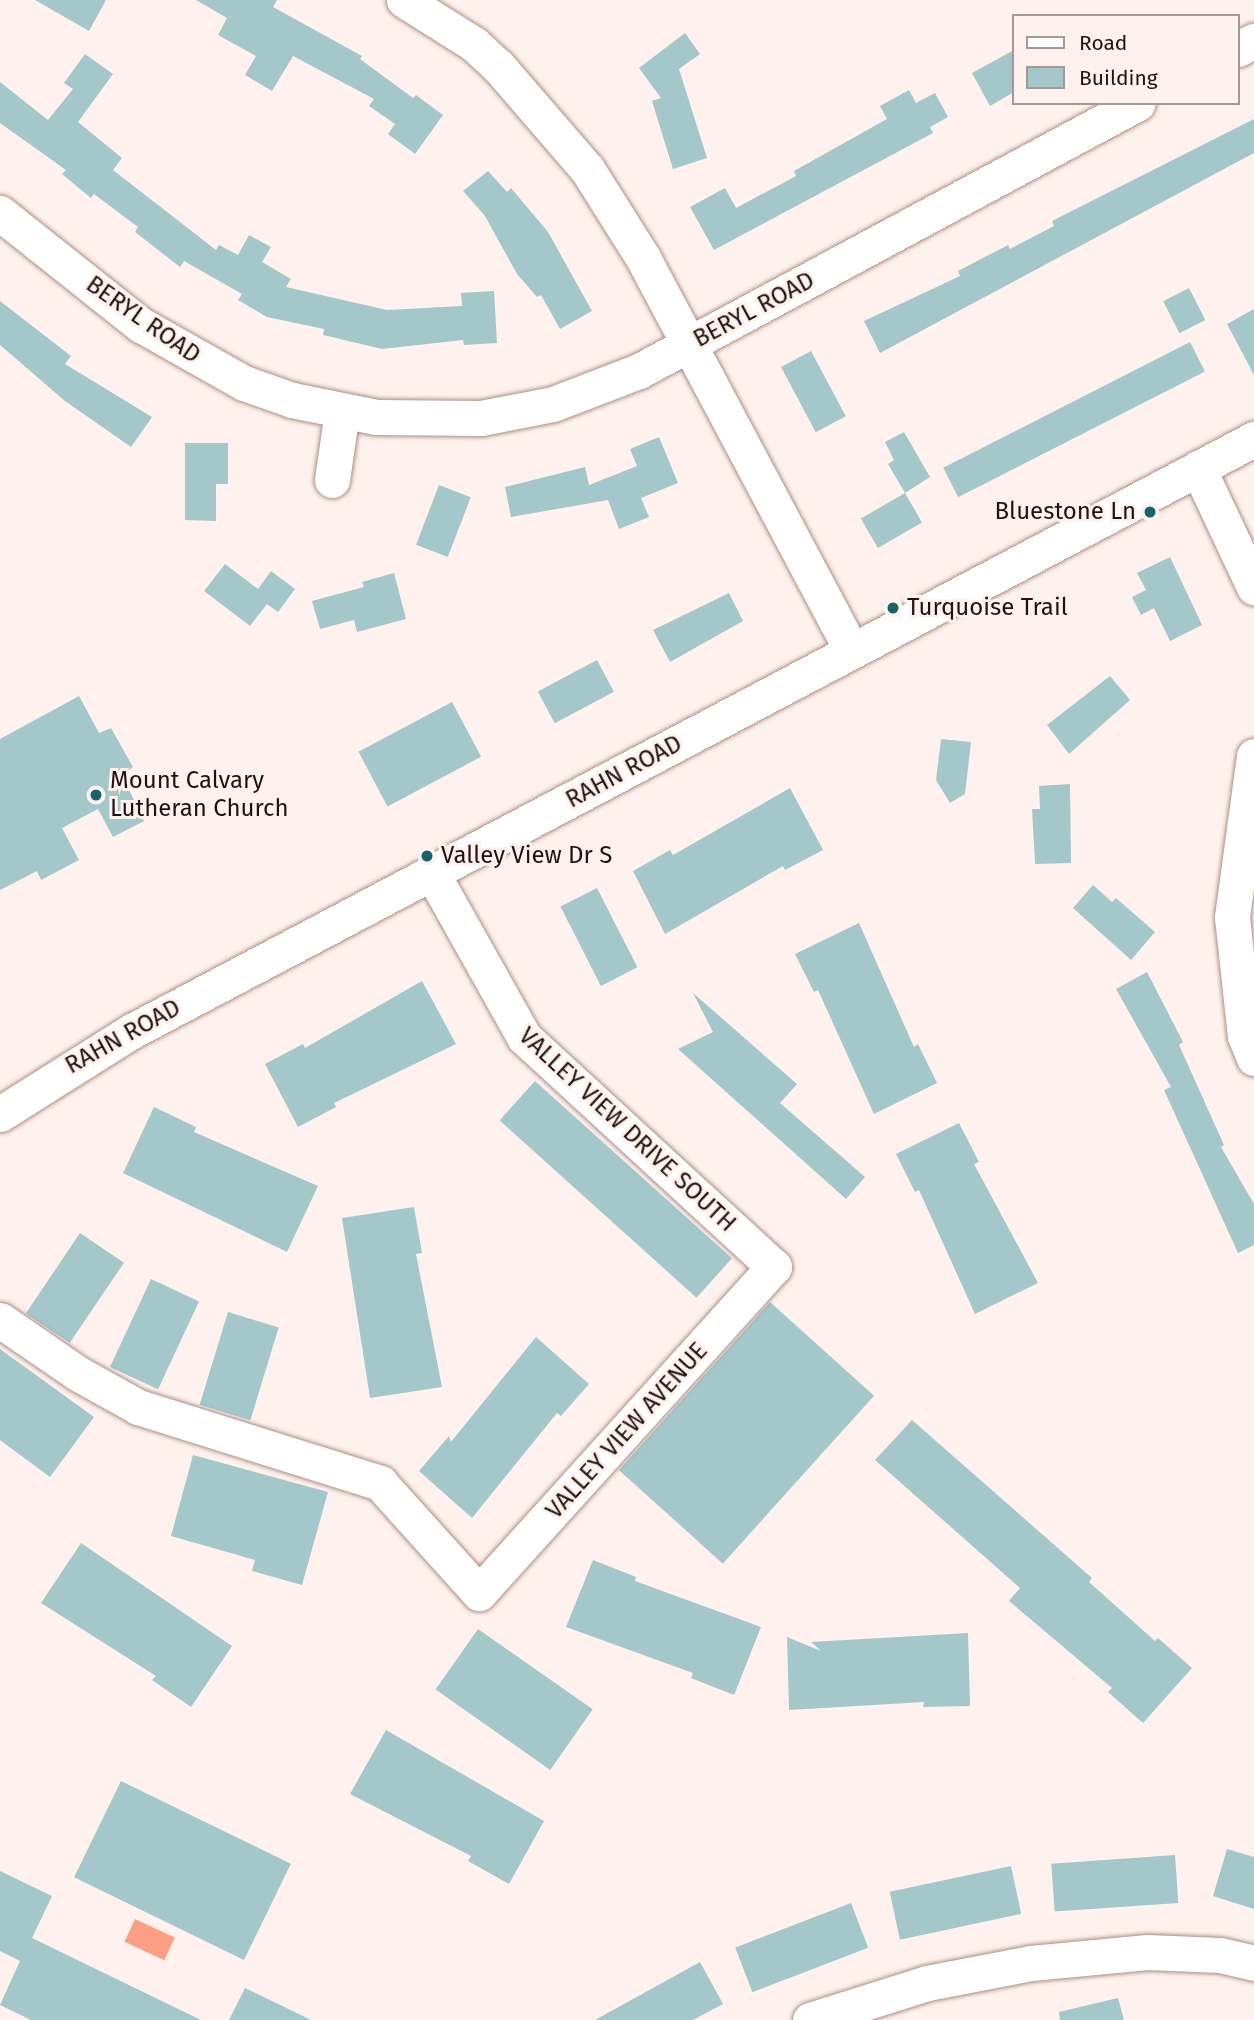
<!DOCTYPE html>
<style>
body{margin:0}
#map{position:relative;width:1254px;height:2020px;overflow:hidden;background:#fff2ee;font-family:"Fira Sans",sans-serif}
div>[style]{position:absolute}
.water>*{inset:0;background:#fc9f84;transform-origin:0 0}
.building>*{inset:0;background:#a4c7c9;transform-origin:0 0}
.roads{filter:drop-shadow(0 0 2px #ab8f86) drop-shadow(0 0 2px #ab8f86)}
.minor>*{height:35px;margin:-17.5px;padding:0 17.5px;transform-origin:17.5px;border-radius:17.5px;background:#fff}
.dots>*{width:19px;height:19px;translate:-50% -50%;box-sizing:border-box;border:4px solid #fff2ee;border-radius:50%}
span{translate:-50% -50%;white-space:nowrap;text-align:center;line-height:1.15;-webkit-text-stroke:6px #fff2ee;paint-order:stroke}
.street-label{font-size:24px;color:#1e1310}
.poi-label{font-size:24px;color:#1e1310}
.right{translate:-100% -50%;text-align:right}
.left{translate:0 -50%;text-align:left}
.legend{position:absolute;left:1012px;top:14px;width:228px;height:91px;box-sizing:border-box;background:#fff2ee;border:2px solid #a59995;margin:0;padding:9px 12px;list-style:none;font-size:21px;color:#1e1310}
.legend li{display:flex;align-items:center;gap:14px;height:35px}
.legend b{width:35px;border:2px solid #a59995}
</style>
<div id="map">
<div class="water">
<div style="left:135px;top:1919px;width:44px;height:25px;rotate:25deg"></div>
</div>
<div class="building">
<div style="clip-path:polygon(35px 0,106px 0,89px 31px)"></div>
<div style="clip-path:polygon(196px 0,277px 0,273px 7px,362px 56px,360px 59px,413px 98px,416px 95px,443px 115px,415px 154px,388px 134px,395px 124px,369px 106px,374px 99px,293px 56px,272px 91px,245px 75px,256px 56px,218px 35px,227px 18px)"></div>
<div style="clip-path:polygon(685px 33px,700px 54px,679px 69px,707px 158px,673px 169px,652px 101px,661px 98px,639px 68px)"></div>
<div style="clip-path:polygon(1014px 50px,1014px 92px,990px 106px,972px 73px)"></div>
<div style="clip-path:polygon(85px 54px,113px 74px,78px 122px,122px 158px,113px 170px,216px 250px,219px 245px,238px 255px,249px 235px,271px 247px,262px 262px,291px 279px,286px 287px,387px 310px,462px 306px,461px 293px,494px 291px,497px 343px,464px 345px,463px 340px,382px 349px,323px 335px,324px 329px,267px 317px,238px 300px,242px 294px,184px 261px,180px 267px,135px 232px,138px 227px,94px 194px,91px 198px,62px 174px,66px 170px,0 123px,0 82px,48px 120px,73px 89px,64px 83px)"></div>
<div style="clip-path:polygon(909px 90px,916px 103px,935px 93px,948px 117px,930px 127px,933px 133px,714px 250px,690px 207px,725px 188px,736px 208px,796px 176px,794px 171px,887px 119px,880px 106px)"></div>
<div style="clip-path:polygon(1254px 119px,1254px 153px,880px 353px,864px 321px,960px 276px,958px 271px,1008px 245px,1010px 249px,1054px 226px,1052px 221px)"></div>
<div style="clip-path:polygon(488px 171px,507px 192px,511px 188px,548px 232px,592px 311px,560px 329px,541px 295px,537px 297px,517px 274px,485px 216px,463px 191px)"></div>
<div style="left:1189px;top:288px;width:36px;height:29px;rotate:63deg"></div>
<div style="clip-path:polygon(0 301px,71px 356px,65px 364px,152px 417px,131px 447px,65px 401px,0 345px)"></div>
<div style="clip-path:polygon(1254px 309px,1254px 375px,1227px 324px)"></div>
<div style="left:1190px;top:342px;width:33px;height:277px;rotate:63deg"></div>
<div style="left:811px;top:351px;width:74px;height:34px;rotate:62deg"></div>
<div style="clip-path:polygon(904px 432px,930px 477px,905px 493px,888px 464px,894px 460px,885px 442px)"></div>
<div style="clip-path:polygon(659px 437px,678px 483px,641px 498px,649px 517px,619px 529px,608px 500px,511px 517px,505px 487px,585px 467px,589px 485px,637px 466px,630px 449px)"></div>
<div style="clip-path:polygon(185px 443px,228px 443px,228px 484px,216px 484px,216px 521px,185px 520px)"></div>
<div style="left:439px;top:485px;width:34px;height:64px;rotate:21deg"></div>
<div style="left:905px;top:493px;width:34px;height:51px;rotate:60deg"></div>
<div style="clip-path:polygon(1170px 557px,1202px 625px,1170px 641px,1154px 608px,1141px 615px,1132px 597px,1146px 590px,1137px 573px)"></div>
<div style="clip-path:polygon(225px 564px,258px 589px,271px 571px,295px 589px,278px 612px,267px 604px,250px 626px,204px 591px)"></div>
<div style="clip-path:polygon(394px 573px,406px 619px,357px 632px,354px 620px,320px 629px,312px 601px,364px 587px,362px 582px)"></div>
<div style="clip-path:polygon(729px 593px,743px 621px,670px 662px,653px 630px)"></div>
<div style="left:597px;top:660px;width:36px;height:67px;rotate:62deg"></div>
<div style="clip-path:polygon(1110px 676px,1130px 700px,1069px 754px,1047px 725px)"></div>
<div style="clip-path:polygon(79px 696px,99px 733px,111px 728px,133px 767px,122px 775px,144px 821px,113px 837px,98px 809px,62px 828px,79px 860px,41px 880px,37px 871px,0 890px,0 739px)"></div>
<div style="left:452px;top:702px;width:62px;height:106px;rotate:62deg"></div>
<div style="clip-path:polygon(941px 739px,971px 742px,965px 794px,950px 803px,936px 780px)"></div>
<div style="clip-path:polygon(1070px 784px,1071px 863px,1035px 864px,1032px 809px,1040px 809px,1039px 786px)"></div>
<div style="clip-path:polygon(790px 788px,823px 850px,785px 870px,783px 866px,665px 934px,633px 871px,670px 850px,673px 855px)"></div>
<div style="clip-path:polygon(1093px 885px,1112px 902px,1116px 898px,1155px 932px,1131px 960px,1073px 908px)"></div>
<div style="left:597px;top:888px;width:89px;height:41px;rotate:63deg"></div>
<div style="clip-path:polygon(859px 923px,914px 1047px,918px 1044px,937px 1083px,874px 1114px,818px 990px,814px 992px,795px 954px)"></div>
<div style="clip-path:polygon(1147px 972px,1183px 1042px,1179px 1045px,1224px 1145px,1221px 1147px,1254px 1204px,1254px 1245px,1238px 1253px,1164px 1090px,1171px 1087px,1116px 989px)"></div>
<div style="clip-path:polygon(422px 981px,456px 1044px,334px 1103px,336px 1107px,298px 1127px,265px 1064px,303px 1044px,305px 1048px)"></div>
<div style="clip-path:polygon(693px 993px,797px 1084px,780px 1103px,865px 1177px,846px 1199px,678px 1049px,713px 1032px)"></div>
<div style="left:535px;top:1081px;width:265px;height:53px;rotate:42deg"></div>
<div style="clip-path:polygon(154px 1107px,196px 1127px,194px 1132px,318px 1186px,287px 1252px,123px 1173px)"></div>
<div style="clip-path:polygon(959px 1123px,979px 1162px,974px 1164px,1038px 1283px,975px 1314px,919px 1190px,915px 1192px,896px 1154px)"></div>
<div style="clip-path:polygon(414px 1207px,422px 1253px,416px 1254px,442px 1387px,370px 1398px,342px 1218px)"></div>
<div style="left:80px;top:1233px;width:53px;height:97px;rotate:34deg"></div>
<div style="left:151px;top:1279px;width:53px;height:97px;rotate:25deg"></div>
<div style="left:770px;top:1302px;width:140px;height:226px;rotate:42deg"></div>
<div style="left:228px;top:1312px;width:53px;height:97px;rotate:17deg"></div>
<div style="clip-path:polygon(536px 1337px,589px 1384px,561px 1416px,557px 1413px,472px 1518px,419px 1471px,449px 1436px,451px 1442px)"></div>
<div style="clip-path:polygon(0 1349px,94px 1417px,50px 1477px,0 1440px)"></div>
<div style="clip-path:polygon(912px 1420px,1092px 1578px,1089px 1582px,1155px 1641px,1158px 1638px,1192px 1668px,1143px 1723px,1108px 1692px,1112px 1688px,1009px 1601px,1020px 1588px,875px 1460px)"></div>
<div style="clip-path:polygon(193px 1455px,328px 1492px,302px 1585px,252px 1571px,255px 1560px,171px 1536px)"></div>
<div style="clip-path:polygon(81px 1543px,232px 1646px,191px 1707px,152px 1680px,156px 1676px,41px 1603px)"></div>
<div style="clip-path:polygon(593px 1560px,636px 1577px,635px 1581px,761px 1627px,734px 1695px,691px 1678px,693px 1673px,566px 1627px)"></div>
<div style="left:478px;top:1629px;width:140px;height:74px;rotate:35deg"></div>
<div style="clip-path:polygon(968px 1633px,970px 1706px,923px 1707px,924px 1702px,789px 1710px,787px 1637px,821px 1651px,811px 1642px)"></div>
<div style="clip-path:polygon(386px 1730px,544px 1821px,509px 1884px,468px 1861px,471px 1856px,350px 1794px)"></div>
<div style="left:121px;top:1781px;width:189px;height:107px;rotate:26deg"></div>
<div style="clip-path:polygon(1227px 1849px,1254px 1857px,1254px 1909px,1213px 1896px)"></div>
<div style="left:1175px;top:1855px;width:48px;height:124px;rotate:86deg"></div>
<div style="left:1011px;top:1866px;width:49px;height:124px;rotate:78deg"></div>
<div style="clip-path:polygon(0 1871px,52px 1896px,32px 1938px,201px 2020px,31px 2020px,0 2005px,20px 1961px,0 1951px)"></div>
<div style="left:851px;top:1903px;width:48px;height:124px;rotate:69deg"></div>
<div style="clip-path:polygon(700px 1962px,723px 2004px,693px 2020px,595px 2020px)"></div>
<div style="clip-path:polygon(245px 1988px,311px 2020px,229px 2020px)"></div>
<div style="clip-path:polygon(1118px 1998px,1124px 2020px,1060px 2020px,1059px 2012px)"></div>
</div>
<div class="roads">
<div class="minor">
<div style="left:404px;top:0;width:83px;rotate:32.2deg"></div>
<div style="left:474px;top:44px;width:33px;rotate:43deg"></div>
<div style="left:498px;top:66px;width:136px;rotate:49.2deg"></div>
<div style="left:587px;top:169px;width:105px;rotate:57.8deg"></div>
<div style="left:643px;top:258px;width:445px;rotate:62deg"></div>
<div style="left:1238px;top:49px;width:18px;rotate:-27deg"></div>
<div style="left:0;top:213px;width:180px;rotate:38.5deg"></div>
<div style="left:141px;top:325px;width:118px;rotate:29.4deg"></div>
<div style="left:244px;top:383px;width:51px;rotate:19.5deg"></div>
<div style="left:292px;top:400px;width:86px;rotate:11.4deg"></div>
<div style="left:376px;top:417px;width:105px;rotate:0.5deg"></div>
<div style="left:481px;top:418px;width:73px;rotate:-11deg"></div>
<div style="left:553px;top:404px;width:92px;rotate:-21deg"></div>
<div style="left:639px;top:371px;width:566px;rotate:-28.24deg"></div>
<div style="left:1198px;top:468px;width:132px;rotate:64.8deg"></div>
<div style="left:332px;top:480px;width:70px;rotate:-81.8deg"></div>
<div style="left:1254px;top:756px;width:162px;rotate:97.8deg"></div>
<div style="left:1232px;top:917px;width:120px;rotate:83.8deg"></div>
<div style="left:1245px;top:1036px;width:24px;rotate:68deg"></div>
<div style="left:0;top:1114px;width:156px;rotate:-32.2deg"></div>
<div style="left:132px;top:1031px;width:1269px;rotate:-27.82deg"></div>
<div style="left:0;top:1320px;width:93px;rotate:34.5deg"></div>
<div style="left:77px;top:1373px;width:70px;rotate:29.1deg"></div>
<div style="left:138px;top:1407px;width:254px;rotate:17.4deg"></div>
<div style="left:380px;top:1483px;width:148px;rotate:48deg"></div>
<div style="left:479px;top:1593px;width:440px;rotate:-47.9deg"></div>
<div style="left:774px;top:1267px;width:340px;rotate:-137.4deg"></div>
<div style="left:524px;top:1037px;width:188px;rotate:-119.3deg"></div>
<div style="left:810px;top:2020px;width:123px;rotate:-17.5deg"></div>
<div style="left:927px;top:1983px;width:106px;rotate:-10.9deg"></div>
<div style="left:1031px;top:1963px;width:117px;rotate:-5.4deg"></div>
<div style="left:1147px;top:1952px;width:73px;rotate:2.4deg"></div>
<div style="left:1220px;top:1955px;width:35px;rotate:13deg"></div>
</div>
</div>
<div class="dots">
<div style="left:1150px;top:512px;background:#156469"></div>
<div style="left:893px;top:608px;background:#156469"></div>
<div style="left:96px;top:795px;background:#156469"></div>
<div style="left:427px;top:856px;background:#156469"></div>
</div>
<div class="street-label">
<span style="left:754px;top:310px;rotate:-28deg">BERYL ROAD</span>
<span style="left:143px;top:320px;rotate:35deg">BERYL ROAD</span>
<span style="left:624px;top:772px;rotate:-28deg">RAHN ROAD</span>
<span style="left:123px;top:1037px;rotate:-29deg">RAHN ROAD</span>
<span style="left:627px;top:1130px;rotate:43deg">VALLEY VIEW DRIVE SOUTH</span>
<span style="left:627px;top:1431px;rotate:-48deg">VALLEY VIEW AVENUE</span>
</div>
<div class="poi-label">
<span class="right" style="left:1136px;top:512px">Bluestone Ln</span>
<span class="left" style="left:907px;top:608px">Turquoise Trail</span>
<span class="left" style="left:110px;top:795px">Mount Calvary<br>Lutheran Church</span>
<span class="left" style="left:441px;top:856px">Valley View Dr S</span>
</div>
<ul class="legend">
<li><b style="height:9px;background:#fff"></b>Road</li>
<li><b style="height:19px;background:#a4c7c9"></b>Building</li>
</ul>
</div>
